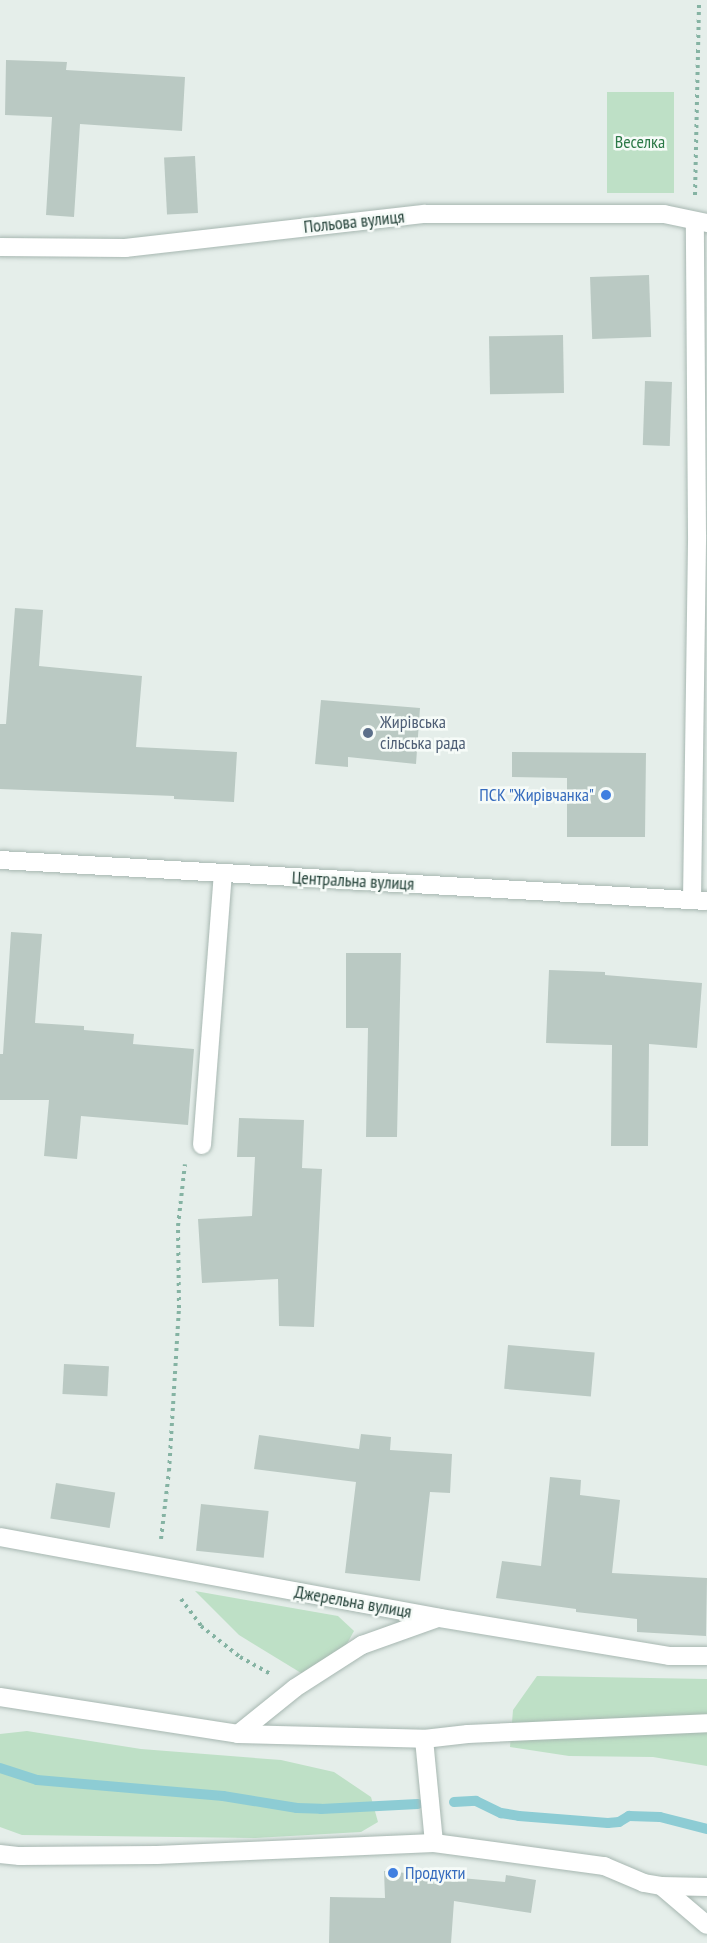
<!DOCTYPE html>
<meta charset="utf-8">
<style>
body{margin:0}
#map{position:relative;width:707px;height:1943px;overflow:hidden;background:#e5eeea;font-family:"PT Sans Narrow",sans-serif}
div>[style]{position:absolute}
.green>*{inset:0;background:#bee0c6;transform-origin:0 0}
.stream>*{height:10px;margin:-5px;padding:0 5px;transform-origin:5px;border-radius:5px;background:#8dccd4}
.building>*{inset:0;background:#bac9c3;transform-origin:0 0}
.path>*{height:4px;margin-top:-2px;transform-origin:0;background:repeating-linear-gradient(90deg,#85b3a3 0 3px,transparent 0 7.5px)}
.roads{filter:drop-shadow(0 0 2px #a7b7b1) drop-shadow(0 0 2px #a7b7b1)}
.minor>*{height:18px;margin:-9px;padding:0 9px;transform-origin:9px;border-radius:9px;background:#fff}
.dots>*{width:16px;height:16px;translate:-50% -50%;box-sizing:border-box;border:3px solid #f6fbf8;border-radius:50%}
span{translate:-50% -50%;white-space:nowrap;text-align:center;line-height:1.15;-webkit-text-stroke:5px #f6fbf8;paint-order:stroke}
.park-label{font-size:18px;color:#2c7947}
.street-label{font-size:18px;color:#234138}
.service-label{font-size:18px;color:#4e5e75}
.left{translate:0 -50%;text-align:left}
.shop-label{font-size:18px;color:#366cbe}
.right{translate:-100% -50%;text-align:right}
</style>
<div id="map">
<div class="green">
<div style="left:607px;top:92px;width:67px;height:101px"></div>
<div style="clip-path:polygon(195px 1591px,338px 1616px,354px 1631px,344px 1649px,306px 1676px,239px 1635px)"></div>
<div style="clip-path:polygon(537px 1676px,707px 1679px,707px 1766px,653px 1757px,569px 1756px,510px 1747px,513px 1710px)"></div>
<div style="clip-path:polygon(27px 1731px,141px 1749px,281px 1760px,334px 1772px,371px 1797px,378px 1822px,361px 1832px,255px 1838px,22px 1835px,0 1827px,0 1734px)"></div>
</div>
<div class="stream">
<div style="left:0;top:1768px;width:39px;rotate:18deg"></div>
<div style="left:37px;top:1780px;width:187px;rotate:4.9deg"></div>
<div style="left:223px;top:1796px;width:75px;rotate:9.2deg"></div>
<div style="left:297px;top:1808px;width:24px;rotate:2deg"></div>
<div style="left:321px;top:1809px;width:97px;rotate:-3deg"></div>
<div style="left:454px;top:1802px;width:22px;rotate:-3deg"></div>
<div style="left:476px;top:1801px;width:28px;rotate:26deg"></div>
<div style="left:501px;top:1813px;width:18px;rotate:9deg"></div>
<div style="left:519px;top:1816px;width:89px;rotate:4.5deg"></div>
<div style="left:608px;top:1823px;width:11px;rotate:-5deg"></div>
<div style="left:619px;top:1822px;width:12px;rotate:-31deg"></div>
<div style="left:629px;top:1816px;width:31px;rotate:2deg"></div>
<div style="left:660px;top:1817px;width:49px;rotate:14.3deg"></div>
</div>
<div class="building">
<div style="clip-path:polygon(6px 60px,67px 62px,66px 70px,185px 77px,182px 131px,80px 124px,74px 217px,46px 215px,52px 117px,5px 115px)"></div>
<div style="left:195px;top:156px;width:57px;height:31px;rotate:87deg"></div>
<div style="left:649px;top:275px;width:62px;height:59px;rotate:88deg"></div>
<div style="left:563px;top:335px;width:58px;height:74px;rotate:89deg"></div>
<div style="left:645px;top:381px;width:27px;height:64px;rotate:2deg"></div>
<div style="clip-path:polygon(15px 608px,43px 610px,39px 666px,142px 676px,136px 747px,237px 752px,234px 802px,174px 799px,174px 796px,0 789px,0 724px,6px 724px)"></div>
<div style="clip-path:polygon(321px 700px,420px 708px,416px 764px,348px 757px,348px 767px,315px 764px)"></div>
<div style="clip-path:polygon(512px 752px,646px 753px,645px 837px,567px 837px,567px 778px,512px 777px)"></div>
<div style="clip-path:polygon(11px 932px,42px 934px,35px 1023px,84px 1026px,84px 1030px,134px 1034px,133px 1044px,194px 1049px,188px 1125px,81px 1116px,77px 1159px,44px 1156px,49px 1100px,0 1100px,0 1054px,3px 1054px)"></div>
<div style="clip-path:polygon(346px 953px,401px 953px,397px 1137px,366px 1137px,368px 1028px,346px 1028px)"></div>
<div style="clip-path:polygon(549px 970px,605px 972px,605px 975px,702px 983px,697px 1048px,649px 1044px,648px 1146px,611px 1146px,612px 1045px,546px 1043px)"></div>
<div style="clip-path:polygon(239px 1118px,304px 1120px,302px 1168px,322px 1169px,314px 1327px,279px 1326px,278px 1279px,202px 1283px,198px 1219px,252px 1216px,255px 1157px,237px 1157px)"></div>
<div style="left:508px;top:1345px;width:87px;height:44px;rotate:5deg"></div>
<div style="left:64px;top:1364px;width:45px;height:30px;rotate:3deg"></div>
<div style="clip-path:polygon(361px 1434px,391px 1437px,390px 1450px,452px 1454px,450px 1493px,430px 1492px,420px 1581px,345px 1573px,356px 1482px,254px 1469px,259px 1435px,359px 1449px)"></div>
<div style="clip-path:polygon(550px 1477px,581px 1480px,580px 1495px,620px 1500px,612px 1573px,707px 1578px,706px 1636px,637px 1632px,637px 1619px,576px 1612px,576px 1609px,496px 1598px,502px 1561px,541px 1566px)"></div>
<div style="left:56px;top:1483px;width:60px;height:36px;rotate:9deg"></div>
<div style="left:201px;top:1504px;width:68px;height:47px;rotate:6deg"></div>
<div style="clip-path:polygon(384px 1871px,505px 1882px,506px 1875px,536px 1880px,531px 1913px,454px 1901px,451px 1943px,329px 1943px,330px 1897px,385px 1898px)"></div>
</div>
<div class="path">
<div style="left:695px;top:195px;width:195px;rotate:-88.8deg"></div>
<div style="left:161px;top:1539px;width:68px;rotate:-83.3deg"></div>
<div style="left:169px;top:1471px;width:163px;rotate:-86.5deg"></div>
<div style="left:179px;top:1308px;width:82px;rotate:-90.7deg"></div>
<div style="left:178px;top:1226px;width:62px;rotate:-83.6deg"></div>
<div style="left:181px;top:1599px;width:34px;rotate:53deg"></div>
<div style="left:201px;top:1626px;width:50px;rotate:38.5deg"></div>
<div style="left:240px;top:1657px;width:35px;rotate:29deg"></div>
</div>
<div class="roads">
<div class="minor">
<div style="left:0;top:247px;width:125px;rotate:0.5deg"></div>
<div style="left:125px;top:248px;width:302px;rotate:-6.5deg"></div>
<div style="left:425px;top:214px;width:239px"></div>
<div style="left:664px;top:214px;width:44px;rotate:11.8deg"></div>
<div style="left:0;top:860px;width:708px;rotate:3.32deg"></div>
<div style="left:692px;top:900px;width:365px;rotate:-89.2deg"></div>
<div style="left:697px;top:535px;width:313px;rotate:-90.4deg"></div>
<div style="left:202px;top:1145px;width:272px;rotate:-85.6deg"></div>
<div style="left:0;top:1537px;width:447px;rotate:10.4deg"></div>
<div style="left:440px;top:1618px;width:232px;rotate:9.4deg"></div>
<div style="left:669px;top:1656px;width:38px"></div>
<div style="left:0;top:1697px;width:241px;rotate:8.8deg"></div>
<div style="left:238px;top:1734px;width:186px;rotate:1.5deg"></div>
<div style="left:424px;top:1739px;width:44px;rotate:-6.5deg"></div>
<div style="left:468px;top:1734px;width:239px;rotate:-2.6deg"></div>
<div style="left:238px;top:1734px;width:73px;rotate:-38.9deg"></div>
<div style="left:295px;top:1688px;width:80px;rotate:-32.7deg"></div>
<div style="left:362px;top:1645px;width:81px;rotate:-19.6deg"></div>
<div style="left:424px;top:1739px;width:104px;rotate:84.5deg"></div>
<div style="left:0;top:1854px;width:20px;rotate:6deg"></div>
<div style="left:20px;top:1856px;width:137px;rotate:-0.4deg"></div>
<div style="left:157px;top:1855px;width:277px;rotate:-2.5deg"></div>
<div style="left:434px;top:1843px;width:172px;rotate:7.7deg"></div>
<div style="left:604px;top:1866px;width:43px;rotate:23deg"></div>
<div style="left:644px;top:1883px;width:17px;rotate:10deg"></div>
<div style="left:661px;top:1886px;width:46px;rotate:1.2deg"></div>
<div style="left:661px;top:1886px;width:60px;rotate:40.3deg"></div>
</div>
</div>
<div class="dots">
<div style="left:368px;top:733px;background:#5c6f8a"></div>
<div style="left:606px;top:795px;background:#3f7fe0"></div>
<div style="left:393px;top:1873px;background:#3f7fe0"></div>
</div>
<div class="park-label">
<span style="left:640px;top:142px">Веселка</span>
</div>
<div class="street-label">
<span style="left:354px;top:222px;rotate:-6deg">Польова вулиця</span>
<span style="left:353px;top:881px;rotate:3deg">Центральна вулиця</span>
<span style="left:353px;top:1602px;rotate:10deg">Джерельна вулиця</span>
</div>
<div class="service-label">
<span class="left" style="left:380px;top:733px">Жирівська<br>сільська рада</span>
</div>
<div class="shop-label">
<span class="right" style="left:594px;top:795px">ПСК "Жирівчанка"</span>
<span class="left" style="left:405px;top:1873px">Продукти</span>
</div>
</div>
